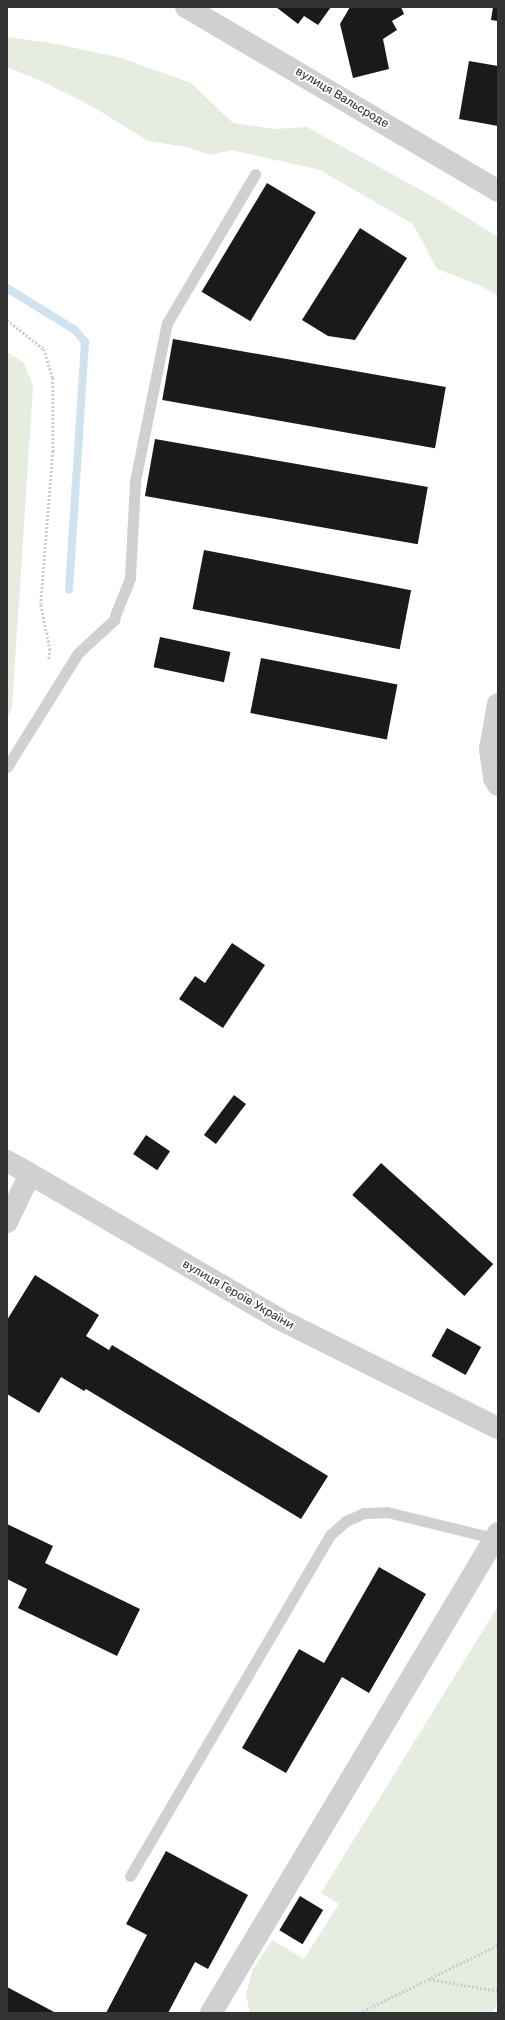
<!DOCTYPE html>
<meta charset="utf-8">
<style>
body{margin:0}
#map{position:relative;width:505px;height:2020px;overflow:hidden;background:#fff;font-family:Rubik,sans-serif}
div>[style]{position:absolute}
.green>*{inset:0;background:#e6ecdf}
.stream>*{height:8px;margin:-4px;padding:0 4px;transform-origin:4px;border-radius:4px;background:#cfe2ee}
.building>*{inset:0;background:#1a1a1a;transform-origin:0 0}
.path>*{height:2.5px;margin-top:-1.25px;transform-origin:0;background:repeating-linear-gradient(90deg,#cdcdcd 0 2px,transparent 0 4px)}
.service>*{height:11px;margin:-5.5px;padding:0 5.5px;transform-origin:5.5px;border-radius:5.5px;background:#d0d0d0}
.minor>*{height:22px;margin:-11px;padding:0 11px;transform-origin:11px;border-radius:11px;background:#d0d0d0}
span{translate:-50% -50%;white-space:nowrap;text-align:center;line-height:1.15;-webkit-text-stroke:4px #fff;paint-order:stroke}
.street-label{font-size:12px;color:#333}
.frame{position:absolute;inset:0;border:8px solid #333;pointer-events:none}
</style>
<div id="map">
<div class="green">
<div style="clip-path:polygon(7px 37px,51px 43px,118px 57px,191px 83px,233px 123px,274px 129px,307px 127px,437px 199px,498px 237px,498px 296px,479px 285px,437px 269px,413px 224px,320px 170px,232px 150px,210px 155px,187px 147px,148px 141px,95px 108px,44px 82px,7px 67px)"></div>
<div style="clip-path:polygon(7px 352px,24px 363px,33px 386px,12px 708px,7px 717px)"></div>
<div style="clip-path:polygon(498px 1606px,498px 2003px,494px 2010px,492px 2013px,250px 2013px,246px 1995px,252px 1971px,272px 1940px,304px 1959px,339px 1904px,321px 1893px)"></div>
</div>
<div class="stream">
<div style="left:7px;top:288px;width:80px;rotate:31.7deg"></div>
<div style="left:75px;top:330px;width:16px;rotate:50deg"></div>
<div style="left:85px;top:342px;width:248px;rotate:93.7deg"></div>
</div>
<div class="building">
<div style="clip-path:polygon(276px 7px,331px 7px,318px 25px,304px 16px,298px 24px)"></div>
<div style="clip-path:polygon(350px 7px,401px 7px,404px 14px,392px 21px,397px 30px,383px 39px,389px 69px,353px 78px,340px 24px)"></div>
<div style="clip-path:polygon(493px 7px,498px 7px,498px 21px,491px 20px)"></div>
<div style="clip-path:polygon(469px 61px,498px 66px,498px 126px,459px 119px)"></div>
<div style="left:267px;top:183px;width:57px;height:127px;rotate:31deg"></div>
<div style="clip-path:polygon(360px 228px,407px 258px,355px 340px,328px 336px,302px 320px)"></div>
<div style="left:173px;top:339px;width:277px;height:62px;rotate:10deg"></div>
<div style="left:155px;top:439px;width:277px;height:58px;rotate:10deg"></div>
<div style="left:204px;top:550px;width:211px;height:60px;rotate:11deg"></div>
<div style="left:160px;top:637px;width:72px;height:31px;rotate:12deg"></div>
<div style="left:261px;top:658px;width:139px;height:56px;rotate:11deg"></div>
<div style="clip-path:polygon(232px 943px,265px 965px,223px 1028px,179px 999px,195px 976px,205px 983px)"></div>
<div style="left:234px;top:1095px;width:15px;height:50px;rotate:37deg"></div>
<div style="left:146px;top:1135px;width:29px;height:23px;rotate:34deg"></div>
<div style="left:381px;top:1163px;width:151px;height:43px;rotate:42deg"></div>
<div style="clip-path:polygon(35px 1275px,99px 1315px,86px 1336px,109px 1350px,112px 1345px,328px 1476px,301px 1519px,86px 1389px,84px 1391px,61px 1377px,39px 1413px,7px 1394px,7px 1320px)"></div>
<div style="left:447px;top:1328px;width:39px;height:32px;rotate:29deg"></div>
<div style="clip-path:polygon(7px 1524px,53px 1546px,45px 1563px,140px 1609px,117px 1656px,18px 1608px,27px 1589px,7px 1579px)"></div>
<div style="clip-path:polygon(379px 1567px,426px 1594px,369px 1693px,342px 1677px,286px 1773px,242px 1748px,299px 1649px,324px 1663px)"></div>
<div style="clip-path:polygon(166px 1851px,248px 1895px,208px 1969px,195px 1962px,168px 2013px,106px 2013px,147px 1935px,126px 1924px)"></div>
<div style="left:300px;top:1896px;width:27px;height:40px;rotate:31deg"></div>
<div style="clip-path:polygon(7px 1987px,56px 2013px,7px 2013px)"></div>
</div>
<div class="path">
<div style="left:7px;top:320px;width:47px;rotate:38.1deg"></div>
<div style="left:44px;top:349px;width:30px;rotate:73deg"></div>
<div style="left:53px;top:378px;width:73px;rotate:90deg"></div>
<div style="left:53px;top:451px;width:154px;rotate:94.5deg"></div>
<div style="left:41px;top:605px;width:45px;rotate:78.4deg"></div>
<div style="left:50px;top:649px;width:11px;rotate:95deg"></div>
<div style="left:429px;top:1979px;width:70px;rotate:9.9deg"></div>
<div style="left:359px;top:2013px;width:155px;rotate:-26.1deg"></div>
</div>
<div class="service">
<div style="left:7px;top:767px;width:134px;rotate:-58.1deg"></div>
<div style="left:78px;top:653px;width:49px;rotate:-42.5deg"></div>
<div style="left:114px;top:620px;width:7px;rotate:-74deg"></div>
<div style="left:116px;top:613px;width:38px;rotate:-68deg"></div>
<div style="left:130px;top:578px;width:97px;rotate:-87deg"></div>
<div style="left:135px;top:481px;width:161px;rotate:-78.6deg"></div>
<div style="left:167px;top:323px;width:173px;rotate:-59.4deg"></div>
<div style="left:130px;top:1876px;width:395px;rotate:-59.6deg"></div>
<div style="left:330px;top:1535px;width:21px;rotate:-41deg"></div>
<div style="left:346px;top:1521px;width:20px;rotate:-24deg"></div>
<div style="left:364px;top:1513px;width:23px;rotate:-2deg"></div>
<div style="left:387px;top:1512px;width:110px;rotate:13.7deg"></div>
</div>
<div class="minor">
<div style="left:186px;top:7px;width:362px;rotate:30.5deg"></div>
<div style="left:498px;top:704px;width:46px;rotate:100.1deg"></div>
<div style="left:490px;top:749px;width:29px;rotate:82deg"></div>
<div style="left:494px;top:778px;width:8px;rotate:60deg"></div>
<div style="left:7px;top:1161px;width:26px;rotate:29deg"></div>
<div style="left:7px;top:1222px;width:53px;rotate:-64.4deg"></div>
<div style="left:30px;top:1174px;width:286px;rotate:30.2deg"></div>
<div style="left:277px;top:1318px;width:247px;rotate:26.5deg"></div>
<div style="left:211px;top:2013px;width:559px;rotate:-59.12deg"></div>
</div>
<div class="street-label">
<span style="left:342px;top:98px;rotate:31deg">вулиця Вальсроде</span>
<span style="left:238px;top:1295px;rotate:30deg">вулиця Героїв України</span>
</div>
<div class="frame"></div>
</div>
